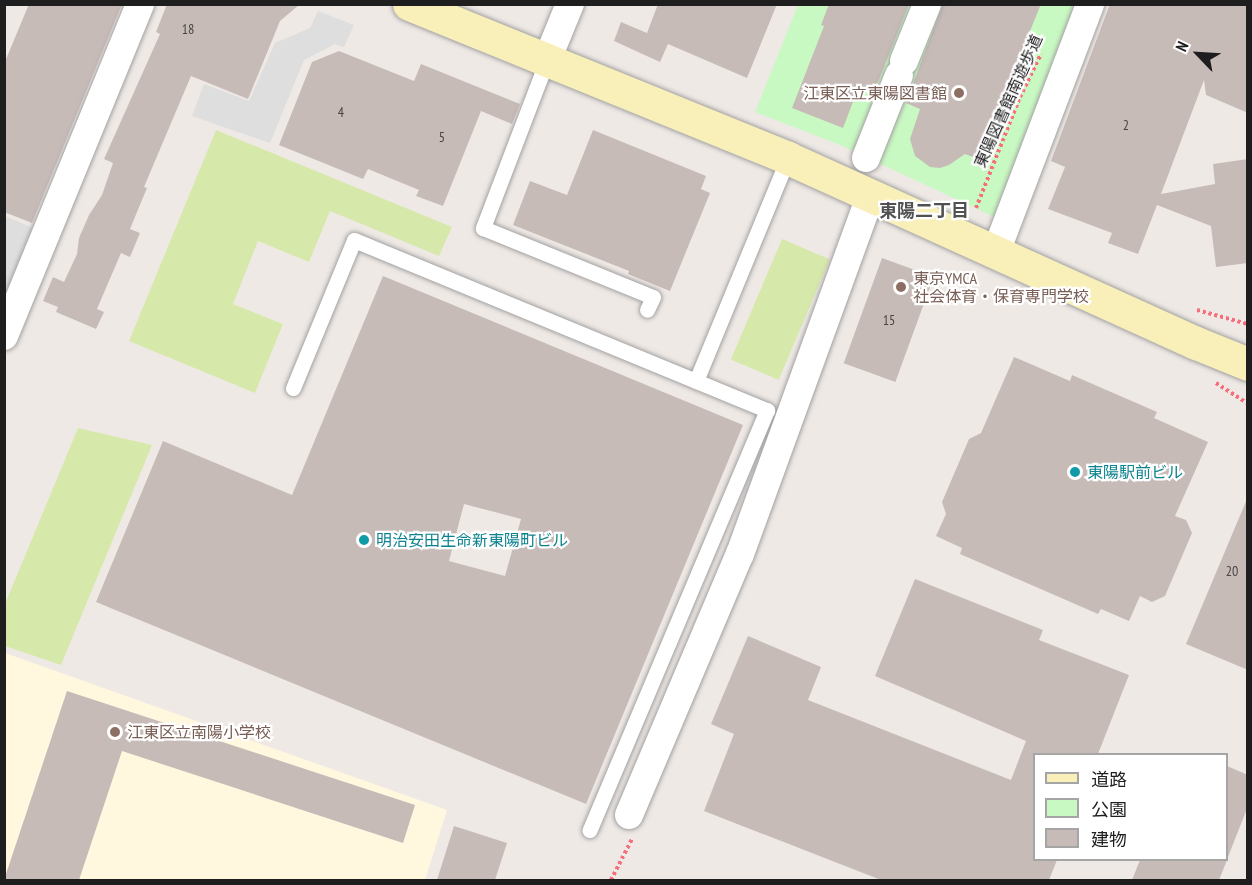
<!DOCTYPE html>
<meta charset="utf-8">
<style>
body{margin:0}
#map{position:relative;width:1252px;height:885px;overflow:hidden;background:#efe9e5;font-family:"PT Sans Narrow","Noto Sans JP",sans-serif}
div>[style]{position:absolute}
.education>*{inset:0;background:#fff8de}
.grass>*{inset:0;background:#d6e9ab;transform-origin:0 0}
.park>*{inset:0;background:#c9f9c2}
.parking>*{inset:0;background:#dedede}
.building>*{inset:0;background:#c7bbb8;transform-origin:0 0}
.path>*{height:4px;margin-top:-2px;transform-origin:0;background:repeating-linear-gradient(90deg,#f86d7b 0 3px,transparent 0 6px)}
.roads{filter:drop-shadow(0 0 2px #a2a2a2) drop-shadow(0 0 2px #a2a2a2)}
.lane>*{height:15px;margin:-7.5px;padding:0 7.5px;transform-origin:7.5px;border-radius:7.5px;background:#fff}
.street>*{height:28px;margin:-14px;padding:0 14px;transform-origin:14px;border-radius:14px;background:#fff}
.secondary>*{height:33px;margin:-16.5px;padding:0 16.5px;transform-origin:16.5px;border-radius:16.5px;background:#f9efb9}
.dots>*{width:16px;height:16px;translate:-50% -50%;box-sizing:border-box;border:3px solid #fff;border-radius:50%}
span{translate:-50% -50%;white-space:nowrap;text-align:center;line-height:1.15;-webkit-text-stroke:4.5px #fff;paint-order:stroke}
.number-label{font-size:14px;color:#484544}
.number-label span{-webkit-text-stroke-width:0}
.education-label{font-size:16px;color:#785e54}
.right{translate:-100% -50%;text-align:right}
.left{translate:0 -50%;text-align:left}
.street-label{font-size:16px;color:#1e1e1e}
.culture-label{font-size:16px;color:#0d838f}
.neighbourhood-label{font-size:18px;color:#515151;font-weight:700}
.frame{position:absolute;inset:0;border:6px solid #1e1e1e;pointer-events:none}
.legend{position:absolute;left:1033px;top:753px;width:195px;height:108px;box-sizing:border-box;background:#fff;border:2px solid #a5a5a5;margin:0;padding:8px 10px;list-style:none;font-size:18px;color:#1e1e1e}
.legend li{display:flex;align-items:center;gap:12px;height:30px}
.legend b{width:30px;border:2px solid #a5a5a5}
.north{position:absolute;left:1168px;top:24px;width:60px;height:60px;-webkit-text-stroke:4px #fff;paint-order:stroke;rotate:295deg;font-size:16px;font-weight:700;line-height:24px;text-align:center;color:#1e1e1e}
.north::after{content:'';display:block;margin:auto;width:21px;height:27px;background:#1e1e1e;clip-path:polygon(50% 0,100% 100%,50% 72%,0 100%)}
</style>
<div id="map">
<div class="education">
<div style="clip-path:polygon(5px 653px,447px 810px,425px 880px,5px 880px)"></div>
</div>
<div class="grass">
<div style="clip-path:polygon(216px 130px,452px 227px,439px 256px,330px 211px,309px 262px,258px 241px,233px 304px,283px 324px,255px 393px,129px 341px)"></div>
<div style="left:782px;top:239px;width:52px;height:131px;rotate:23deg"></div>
<div style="clip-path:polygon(78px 428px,152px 445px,61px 665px,5px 646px,5px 604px)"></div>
</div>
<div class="park">
<div style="clip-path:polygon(798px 5px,1090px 5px,1007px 223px,840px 145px,755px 112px)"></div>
</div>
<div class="parking">
<div style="clip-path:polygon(318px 11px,354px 25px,344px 47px,335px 44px,304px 60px,270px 143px,192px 116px,204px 84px,249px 101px,275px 43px,310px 28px)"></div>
<div style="clip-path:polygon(5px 216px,33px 228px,5px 303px)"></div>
</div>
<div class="building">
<div style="clip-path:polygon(29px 4px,122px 4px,32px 223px,4px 212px,4px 64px)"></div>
<div style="clip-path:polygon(167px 4px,300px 4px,280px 21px,248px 99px,191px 76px,144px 187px,147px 188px,130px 229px,140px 233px,130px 257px,121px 253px,97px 309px,104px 312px,96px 329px,56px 312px,58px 307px,43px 301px,53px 277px,64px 282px,77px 254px,79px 238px,89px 215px,102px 195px,113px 163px,104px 159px,160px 34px,156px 32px)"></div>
<div style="clip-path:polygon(658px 4px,777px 4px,747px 78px,668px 44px,660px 62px,614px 41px,621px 22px,647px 33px)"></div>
<div style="clip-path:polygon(829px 4px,909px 4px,874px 92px,859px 86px,843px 128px,792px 108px,824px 26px,821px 25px)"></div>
<div style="clip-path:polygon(943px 4px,1041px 4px,978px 159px,965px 154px,949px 165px,940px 168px,930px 167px,915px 156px,910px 139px,920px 109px,906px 103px)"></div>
<div style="clip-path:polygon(1110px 4px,1248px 4px,1248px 113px,1206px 95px,1204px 80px,1161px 194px,1215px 184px,1213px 164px,1248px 159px,1248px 263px,1216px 267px,1211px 226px,1157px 205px,1138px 254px,1108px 243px,1112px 233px,1048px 209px,1065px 167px,1051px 161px)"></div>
<div style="clip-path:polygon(339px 51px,414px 81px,421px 64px,520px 104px,512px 124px,481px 111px,443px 206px,416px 196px,419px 190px,368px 169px,363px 179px,279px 145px,312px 62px)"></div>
<div style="clip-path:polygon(593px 130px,706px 176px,701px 189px,710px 193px,670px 291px,628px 274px,629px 271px,513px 225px,530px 181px,567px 195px)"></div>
<div style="left:882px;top:258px;width:55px;height:112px;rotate:20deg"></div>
<div style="clip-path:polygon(evenodd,383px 276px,743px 425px,586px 804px,96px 602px,163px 441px,292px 495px,383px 276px,464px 504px,521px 519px,505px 576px,449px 561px,464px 504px)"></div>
<div style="clip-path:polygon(1014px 357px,1070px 381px,1072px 375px,1157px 412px,1154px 418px,1208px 442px,1175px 516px,1186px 520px,1192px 533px,1165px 596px,1152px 602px,1140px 596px,1129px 621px,1101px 609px,1098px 614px,960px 554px,962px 548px,936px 536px,946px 514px,942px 502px,969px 439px,981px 433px)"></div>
<div style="clip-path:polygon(1247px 499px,1248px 499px,1248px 670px,1186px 644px)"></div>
<div style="clip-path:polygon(915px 579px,1043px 630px,1039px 640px,1129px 675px,1098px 754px,1035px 754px,1035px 860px,1057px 860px,1049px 880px,881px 880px,704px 811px,734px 734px,711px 724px,748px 636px,821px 667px,808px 700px,1011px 780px,1026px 741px,875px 676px)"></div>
<div style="clip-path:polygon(67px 691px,415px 805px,403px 843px,122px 751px,79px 880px,4px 880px)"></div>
<div style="clip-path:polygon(1227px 766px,1248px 775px,1248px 806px,1228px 857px)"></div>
<div style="clip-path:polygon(454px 826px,507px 843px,495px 880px,437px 880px)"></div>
<div style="clip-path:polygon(1140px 860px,1227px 860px,1219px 880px,1132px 880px)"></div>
</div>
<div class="path">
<div style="left:976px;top:208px;width:119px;rotate:-68.4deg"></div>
<div style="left:1020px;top:97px;width:48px;rotate:-64deg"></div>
<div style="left:1197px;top:310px;width:53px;rotate:15.4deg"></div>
<div style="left:1216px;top:383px;width:38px;rotate:33deg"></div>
<div style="left:611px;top:880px;width:46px;rotate:-62.9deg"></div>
</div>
<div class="roads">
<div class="lane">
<div style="left:547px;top:60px;width:180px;rotate:110.9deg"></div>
<div style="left:483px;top:228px;width:183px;rotate:22.1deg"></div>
<div style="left:653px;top:297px;width:14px;rotate:115deg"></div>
<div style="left:696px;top:381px;width:241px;rotate:-67.6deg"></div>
<div style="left:293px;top:388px;width:160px;rotate:-67.6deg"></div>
<div style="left:354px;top:240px;width:447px;rotate:22.4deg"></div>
<div style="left:767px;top:410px;width:456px;rotate:112.9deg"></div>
</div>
<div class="street">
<div style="left:547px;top:60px;width:61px;rotate:-67.7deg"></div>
<div style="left:904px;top:61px;width:61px;rotate:-68deg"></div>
<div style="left:866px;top:158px;width:89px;rotate:-68.3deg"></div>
<div style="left:996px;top:252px;width:265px;rotate:-69.2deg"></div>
<div style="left:4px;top:336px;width:359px;rotate:-67.7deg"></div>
<div style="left:629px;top:815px;width:284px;rotate:-67deg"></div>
<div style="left:740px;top:554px;width:382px;rotate:-70deg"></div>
</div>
<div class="secondary">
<div style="left:409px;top:4px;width:409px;rotate:22.1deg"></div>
<div style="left:788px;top:158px;width:448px;rotate:24.4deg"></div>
<div style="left:1196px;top:343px;width:56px;rotate:22deg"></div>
</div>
</div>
<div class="dots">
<div style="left:959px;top:93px;background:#8d6e63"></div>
<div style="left:901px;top:287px;background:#8d6e63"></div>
<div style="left:1075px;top:472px;background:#0f9aa8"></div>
<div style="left:364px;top:540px;background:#0f9aa8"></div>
<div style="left:115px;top:732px;background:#8d6e63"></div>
</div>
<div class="number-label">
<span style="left:188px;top:29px">18</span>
<span style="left:341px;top:112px">4</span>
<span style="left:1126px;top:125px">2</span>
<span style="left:442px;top:137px">5</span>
<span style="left:889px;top:320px">15</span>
<span style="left:1232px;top:571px">20</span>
</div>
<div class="education-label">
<span class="right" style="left:947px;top:93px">江東区立東陽図書館</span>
<span class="left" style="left:913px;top:287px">東京YMCA<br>社会体育・保育専門学校</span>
<span class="left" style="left:127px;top:732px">江東区立南陽小学校</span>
</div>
<div class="street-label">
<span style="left:1008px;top:101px;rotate:-66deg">東陽図書館南遊歩道</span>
</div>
<div class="culture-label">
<span class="left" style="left:1087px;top:472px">東陽駅前ビル</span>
<span class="left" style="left:376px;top:540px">明治安田生命新東陽町ビル</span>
</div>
<div class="neighbourhood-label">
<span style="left:924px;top:211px">東陽二丁目</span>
</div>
<div class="frame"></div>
<ul class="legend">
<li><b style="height:8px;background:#f9efb9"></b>道路</li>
<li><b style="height:16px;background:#c9f9c2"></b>公園</li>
<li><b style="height:16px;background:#c7bbb8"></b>建物</li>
</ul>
<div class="north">N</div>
</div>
